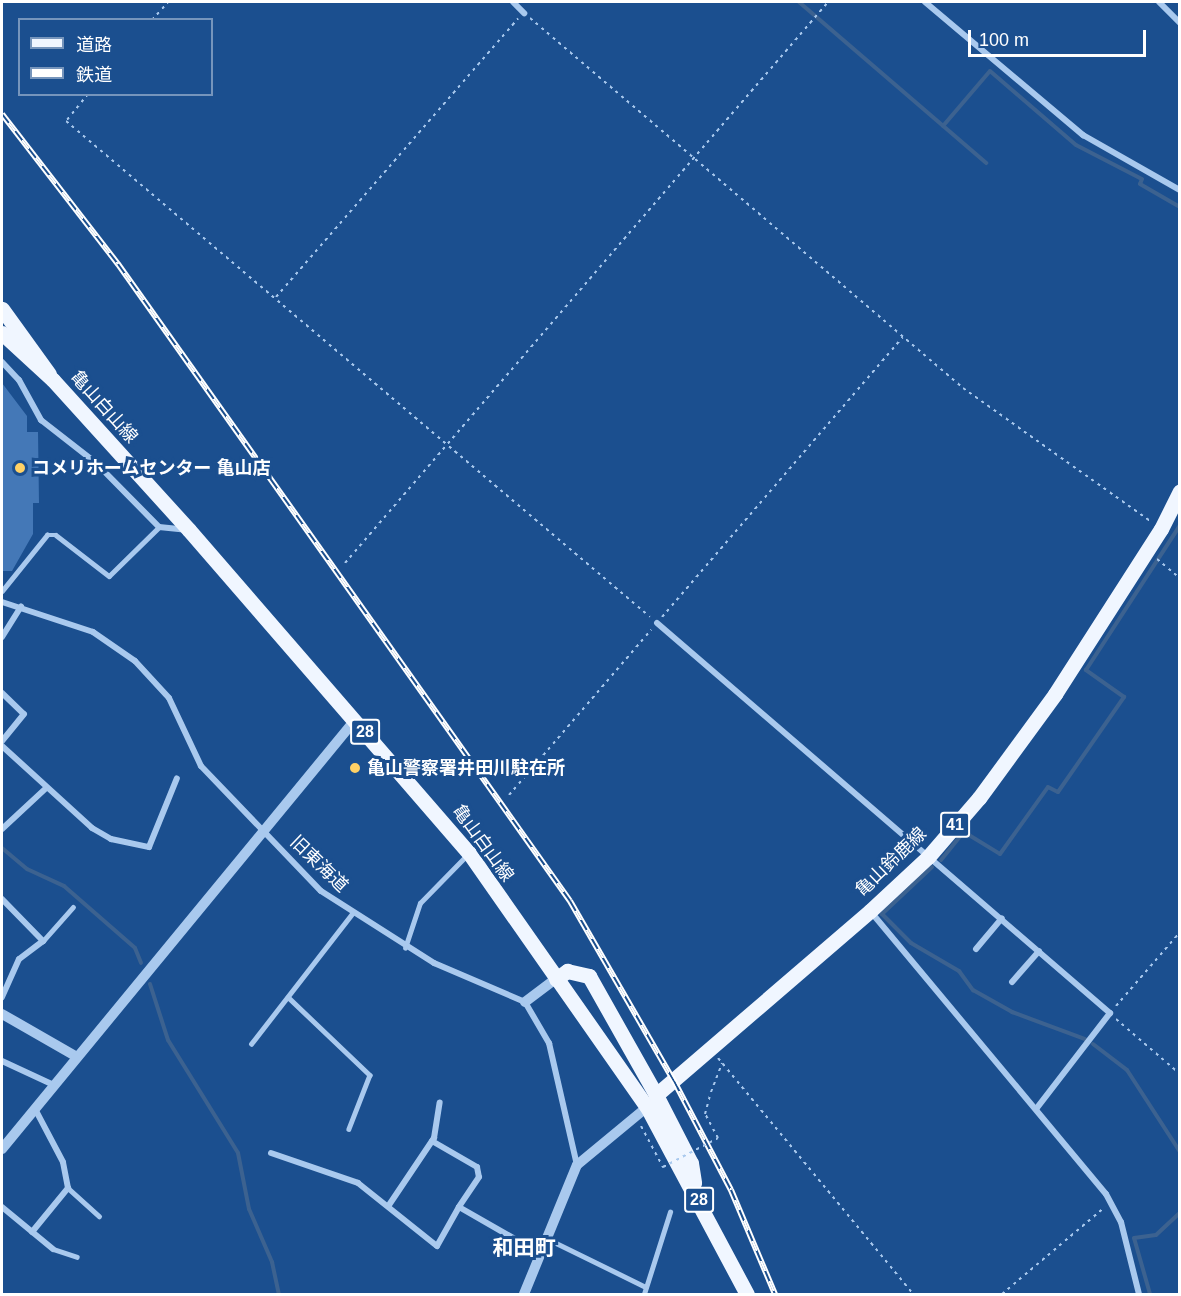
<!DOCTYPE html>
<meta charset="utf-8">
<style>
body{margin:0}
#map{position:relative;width:1181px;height:1296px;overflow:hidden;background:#1b4f8f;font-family:Arial,"Noto Sans JP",sans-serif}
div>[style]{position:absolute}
.stream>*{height:4px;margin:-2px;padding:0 2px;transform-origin:2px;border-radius:2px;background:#3c6290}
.building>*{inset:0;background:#4478b7}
.path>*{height:2px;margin-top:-1px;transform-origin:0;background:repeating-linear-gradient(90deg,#a9c9ee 0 3px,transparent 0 7.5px)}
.service>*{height:4.5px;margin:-2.25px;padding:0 2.25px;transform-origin:2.25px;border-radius:2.25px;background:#a9c9ee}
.minor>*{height:6px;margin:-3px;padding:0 3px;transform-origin:3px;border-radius:3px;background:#a9c9ee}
.tertiary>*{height:10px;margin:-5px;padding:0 5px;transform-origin:5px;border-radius:5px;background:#a9c9ee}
.primary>*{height:15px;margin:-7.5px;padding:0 7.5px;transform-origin:7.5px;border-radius:7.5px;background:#f0f6ff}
.rail>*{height:6px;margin-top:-3px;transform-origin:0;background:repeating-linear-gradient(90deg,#1b4f8f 0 11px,#fff 0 22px);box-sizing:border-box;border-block:2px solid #fff}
.path-bridge>*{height:2px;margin-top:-1px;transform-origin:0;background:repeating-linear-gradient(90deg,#a9c9ee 0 3px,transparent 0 7.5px)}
.dots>*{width:16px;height:16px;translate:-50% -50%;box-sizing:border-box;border:3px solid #1b4f8f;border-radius:50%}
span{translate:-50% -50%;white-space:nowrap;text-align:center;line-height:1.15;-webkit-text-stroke:6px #1b4f8f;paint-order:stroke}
.shield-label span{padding:2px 4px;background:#1b4f8f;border:2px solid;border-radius:4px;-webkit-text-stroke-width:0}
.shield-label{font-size:16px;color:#fff;font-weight:700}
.street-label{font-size:18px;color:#fff}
.poi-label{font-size:18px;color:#fff;font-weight:700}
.left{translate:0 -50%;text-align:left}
.quarter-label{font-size:21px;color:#fff;font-weight:700}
.frame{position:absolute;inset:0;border:3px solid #fff;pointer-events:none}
.legend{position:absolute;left:18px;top:18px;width:195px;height:78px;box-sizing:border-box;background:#1b4f8f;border:2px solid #7695bc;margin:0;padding:8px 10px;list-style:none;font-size:18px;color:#fff}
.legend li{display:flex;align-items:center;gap:12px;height:30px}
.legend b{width:30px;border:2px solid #7695bc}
.scale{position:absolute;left:968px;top:30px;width:178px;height:27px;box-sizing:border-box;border:3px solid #fff;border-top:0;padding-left:8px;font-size:18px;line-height:21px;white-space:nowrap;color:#fff;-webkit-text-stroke:4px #1b4f8f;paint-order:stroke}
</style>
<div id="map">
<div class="stream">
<div style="left:799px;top:2px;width:247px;rotate:40.7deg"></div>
<div style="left:943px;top:126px;width:72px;rotate:-49.5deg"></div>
<div style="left:990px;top:71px;width:113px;rotate:40.7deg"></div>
<div style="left:1076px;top:145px;width:74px;rotate:27.3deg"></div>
<div style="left:1142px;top:179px;width:5px;rotate:112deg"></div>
<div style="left:1140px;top:184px;width:46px;rotate:29.9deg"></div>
<div style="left:2px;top:848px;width:33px;rotate:40deg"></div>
<div style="left:27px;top:869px;width:41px;rotate:24.7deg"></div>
<div style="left:64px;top:886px;width:94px;rotate:41.1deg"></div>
<div style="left:135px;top:948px;width:16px;rotate:68deg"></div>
<div style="left:941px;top:860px;width:36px;rotate:-51deg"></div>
<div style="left:964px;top:832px;width:42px;rotate:31.4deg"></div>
<div style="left:1000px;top:854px;width:82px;rotate:-54.4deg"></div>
<div style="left:1048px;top:787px;width:11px;rotate:27deg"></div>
<div style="left:1058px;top:792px;width:116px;rotate:-55.2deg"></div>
<div style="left:1124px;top:697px;width:47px;rotate:-144.6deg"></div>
<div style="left:1086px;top:670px;width:173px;rotate:-57deg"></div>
<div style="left:932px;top:867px;width:69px;rotate:136.8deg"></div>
<div style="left:882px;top:914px;width:41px;rotate:45deg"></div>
<div style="left:911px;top:943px;width:56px;rotate:30.3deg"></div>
<div style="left:959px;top:971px;width:24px;rotate:54deg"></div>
<div style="left:973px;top:990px;width:45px;rotate:29.4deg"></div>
<div style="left:1012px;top:1012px;width:78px;rotate:20.3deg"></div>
<div style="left:150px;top:984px;width:59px;rotate:72.2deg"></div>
<div style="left:168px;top:1040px;width:133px;rotate:58.2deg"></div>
<div style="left:238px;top:1153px;width:57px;rotate:78.9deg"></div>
<div style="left:249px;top:1209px;width:58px;rotate:66.5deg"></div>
<div style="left:272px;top:1262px;width:33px;rotate:78deg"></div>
<div style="left:1093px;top:1044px;width:43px;rotate:37.4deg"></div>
<div style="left:1127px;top:1070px;width:98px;rotate:57.1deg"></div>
<div style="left:1150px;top:1294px;width:58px;rotate:-105.9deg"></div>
<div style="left:1134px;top:1238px;width:22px;rotate:-8deg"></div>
<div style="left:1156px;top:1235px;width:33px;rotate:-43deg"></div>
</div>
<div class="building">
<div style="clip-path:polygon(2px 383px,27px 416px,27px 432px,38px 432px,39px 503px,33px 503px,33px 534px,12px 571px,2px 571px)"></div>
</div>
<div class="path">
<div style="left:530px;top:18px;width:570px;rotate:40.51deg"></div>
<div style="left:963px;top:388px;width:229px;rotate:35.4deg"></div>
<div style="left:152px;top:20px;width:24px;rotate:-48deg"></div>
<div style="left:88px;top:94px;width:35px;rotate:129deg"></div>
<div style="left:66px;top:121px;width:766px;rotate:40.34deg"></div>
<div style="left:276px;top:297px;width:369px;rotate:-49deg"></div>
<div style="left:1157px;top:559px;width:30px;rotate:40deg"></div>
<div style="left:345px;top:563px;width:740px;rotate:-49.27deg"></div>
<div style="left:662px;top:617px;width:369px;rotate:-49.3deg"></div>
<div style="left:509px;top:795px;width:218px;rotate:-49.3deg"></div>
<div style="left:1116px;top:1006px;width:98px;rotate:-49.1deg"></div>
<div style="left:1116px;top:1019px;width:84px;rotate:40.7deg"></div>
<div style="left:718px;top:1058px;width:306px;rotate:50.4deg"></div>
<div style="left:711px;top:1092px;width:31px;rotate:-69deg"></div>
<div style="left:1002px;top:1294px;width:135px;rotate:-40.2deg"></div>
</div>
<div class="service">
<div style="left:2px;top:591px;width:72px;rotate:-51.2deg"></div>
<div style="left:47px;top:535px;width:9px"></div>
<div style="left:56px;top:535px;width:67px;rotate:37.7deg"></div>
<div style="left:109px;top:576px;width:70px;rotate:-44.4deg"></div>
<div style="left:43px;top:941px;width:45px;rotate:-48.6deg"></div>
<div style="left:405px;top:948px;width:47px;rotate:-71.6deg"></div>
<div style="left:420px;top:903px;width:67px;rotate:-45.6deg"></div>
<div style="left:288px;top:997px;width:113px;rotate:43.6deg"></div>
<div style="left:370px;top:1075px;width:58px;rotate:111.3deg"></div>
<div style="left:251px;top:1044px;width:165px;rotate:-52.2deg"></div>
<div style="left:68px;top:1188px;width:42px;rotate:42.1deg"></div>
<div style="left:548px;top:1239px;width:109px;rotate:26.1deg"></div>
<div style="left:53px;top:1249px;width:25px;rotate:18deg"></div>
<div style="left:644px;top:1294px;width:86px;rotate:-72.4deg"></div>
</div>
<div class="minor">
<div style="left:513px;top:2px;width:16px;rotate:45deg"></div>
<div style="left:925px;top:2px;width:207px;rotate:40.1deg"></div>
<div style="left:1083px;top:135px;width:112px;rotate:29.6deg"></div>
<div style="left:1159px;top:2px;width:30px;rotate:45deg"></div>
<div style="left:2px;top:362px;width:25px;rotate:47deg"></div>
<div style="left:19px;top:380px;width:46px;rotate:61.2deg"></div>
<div style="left:41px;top:420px;width:68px;rotate:37.9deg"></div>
<div style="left:95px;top:462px;width:91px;rotate:45.4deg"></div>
<div style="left:159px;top:527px;width:27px;rotate:6deg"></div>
<div style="left:2px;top:602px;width:96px;rotate:18.2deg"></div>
<div style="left:93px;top:632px;width:51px;rotate:34.6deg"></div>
<div style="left:135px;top:661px;width:50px;rotate:47.4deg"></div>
<div style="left:169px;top:698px;width:75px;rotate:64.8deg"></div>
<div style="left:201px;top:766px;width:173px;rotate:46.2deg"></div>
<div style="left:321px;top:891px;width:134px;rotate:32.5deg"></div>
<div style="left:434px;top:963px;width:99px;rotate:23.2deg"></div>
<div style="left:525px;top:1002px;width:48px;rotate:59.7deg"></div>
<div style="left:549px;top:1043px;width:125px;rotate:77.1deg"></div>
<div style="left:657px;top:623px;width:598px;rotate:40.73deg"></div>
<div style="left:1110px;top:1013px;width:121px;rotate:127.6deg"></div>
<div style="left:2px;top:637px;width:36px;rotate:-58deg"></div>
<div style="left:2px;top:693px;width:30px;rotate:44deg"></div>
<div style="left:24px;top:714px;width:35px;rotate:129deg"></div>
<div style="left:2px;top:746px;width:122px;rotate:42.3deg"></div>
<div style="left:92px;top:828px;width:22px;rotate:30deg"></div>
<div style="left:111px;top:839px;width:39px;rotate:12deg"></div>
<div style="left:149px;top:847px;width:74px;rotate:-67.9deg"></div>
<div style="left:2px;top:829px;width:59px;rotate:-42.9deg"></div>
<div style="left:2px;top:899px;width:59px;rotate:45.7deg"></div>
<div style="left:43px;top:941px;width:30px;rotate:143deg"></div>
<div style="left:19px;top:959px;width:42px;rotate:114.1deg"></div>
<div style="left:871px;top:912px;width:367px;rotate:50.2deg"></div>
<div style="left:1106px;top:1194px;width:32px;rotate:62deg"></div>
<div style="left:1121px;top:1222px;width:74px;rotate:76deg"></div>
<div style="left:976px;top:949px;width:40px;rotate:-50deg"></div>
<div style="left:1012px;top:982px;width:41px;rotate:-48.9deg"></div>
<div style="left:2px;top:1061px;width:57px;rotate:24.8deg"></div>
<div style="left:432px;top:1141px;width:52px;rotate:30deg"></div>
<div style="left:477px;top:1167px;width:10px;rotate:79deg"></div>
<div style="left:479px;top:1177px;width:36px;rotate:124deg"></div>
<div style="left:271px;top:1153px;width:92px;rotate:19deg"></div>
<div style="left:358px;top:1183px;width:101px;rotate:38.6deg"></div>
<div style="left:437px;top:1246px;width:45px;rotate:-60.6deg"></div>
<div style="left:459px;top:1207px;width:95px;rotate:29.8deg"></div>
<div style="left:389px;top:1205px;width:81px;rotate:-56.1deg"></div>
<div style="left:434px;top:1138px;width:36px;rotate:-81deg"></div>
<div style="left:2px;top:1207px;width:66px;rotate:39.5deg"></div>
<div style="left:32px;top:1232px;width:57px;rotate:-50.7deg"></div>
<div style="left:68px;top:1188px;width:26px;rotate:-101deg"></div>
<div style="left:63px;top:1162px;width:60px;rotate:-117.8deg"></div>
</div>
<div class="tertiary">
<div style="left:525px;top:1002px;width:39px;rotate:-37deg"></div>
<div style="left:2px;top:1014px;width:86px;rotate:29.8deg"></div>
<div style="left:2px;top:1149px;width:556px;rotate:-50.55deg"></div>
<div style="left:524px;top:1294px;width:139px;rotate:-67.7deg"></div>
<div style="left:577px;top:1165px;width:91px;rotate:-39.6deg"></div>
</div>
<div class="primary">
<div style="left:2px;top:309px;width:80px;rotate:54.1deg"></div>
<div style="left:2px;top:333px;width:69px;rotate:42.7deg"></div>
<div style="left:53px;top:380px;width:202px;rotate:47.8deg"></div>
<div style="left:189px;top:530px;width:427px;rotate:49.1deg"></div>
<div style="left:469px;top:853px;width:310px;rotate:55deg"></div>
<div style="left:647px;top:1107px;width:212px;rotate:61.9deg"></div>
<div style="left:556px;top:979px;width:14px;rotate:-36deg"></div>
<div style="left:567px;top:971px;width:23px;rotate:13deg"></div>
<div style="left:589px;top:976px;width:137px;rotate:60.6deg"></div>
<div style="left:656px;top:1095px;width:76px;rotate:62.8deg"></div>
<div style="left:691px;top:1163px;width:20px;rotate:81deg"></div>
<div style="left:656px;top:1095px;width:282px;rotate:-40.7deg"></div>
<div style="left:870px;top:911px;width:79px;rotate:-43deg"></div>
<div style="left:928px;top:857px;width:78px;rotate:-49.2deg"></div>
<div style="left:979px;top:798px;width:129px;rotate:-53.8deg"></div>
<div style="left:1055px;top:694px;width:196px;rotate:-57.3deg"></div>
<div style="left:1161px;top:529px;width:42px;rotate:-63.4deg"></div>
</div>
<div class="rail">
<div style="left:2px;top:114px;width:190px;rotate:52.3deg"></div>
<div style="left:118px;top:264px;width:781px;rotate:54.64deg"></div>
<div style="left:570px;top:901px;width:208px;rotate:60deg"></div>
<div style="left:674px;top:1081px;width:123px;rotate:62.4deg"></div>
<div style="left:731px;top:1190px;width:113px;rotate:67.1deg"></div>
</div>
<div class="path-bridge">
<div style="left:641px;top:1126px;width:47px;rotate:61.8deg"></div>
<div style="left:663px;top:1167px;width:62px;rotate:-27.8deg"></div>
<div style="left:718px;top:1138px;width:27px;rotate:-118deg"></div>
<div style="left:705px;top:1114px;width:23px;rotate:-75deg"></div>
</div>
<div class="dots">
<div style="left:20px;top:468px;background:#ffd166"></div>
<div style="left:355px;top:768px;background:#ffd166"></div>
</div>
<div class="shield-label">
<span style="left:365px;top:732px">28</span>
<span style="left:955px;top:825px">41</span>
<span style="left:699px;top:1200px">28</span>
</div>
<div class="street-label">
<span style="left:104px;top:407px;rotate:48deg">亀山白山線</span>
<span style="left:483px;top:843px;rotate:54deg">亀山白山線</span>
<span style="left:891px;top:862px;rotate:-44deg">亀山鈴鹿線</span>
<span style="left:319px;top:864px;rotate:44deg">旧東海道</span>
</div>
<div class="poi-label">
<span class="left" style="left:32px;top:468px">コメリホームセンター 亀山店</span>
<span class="left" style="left:367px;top:768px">亀山警察署井田川駐在所</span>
</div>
<div class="quarter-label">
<span style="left:524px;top:1248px">和田町</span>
</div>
<div class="frame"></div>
<ul class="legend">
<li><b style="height:8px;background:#f0f6ff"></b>道路</li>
<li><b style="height:8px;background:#fff"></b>鉄道</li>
</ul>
<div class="scale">100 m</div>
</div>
